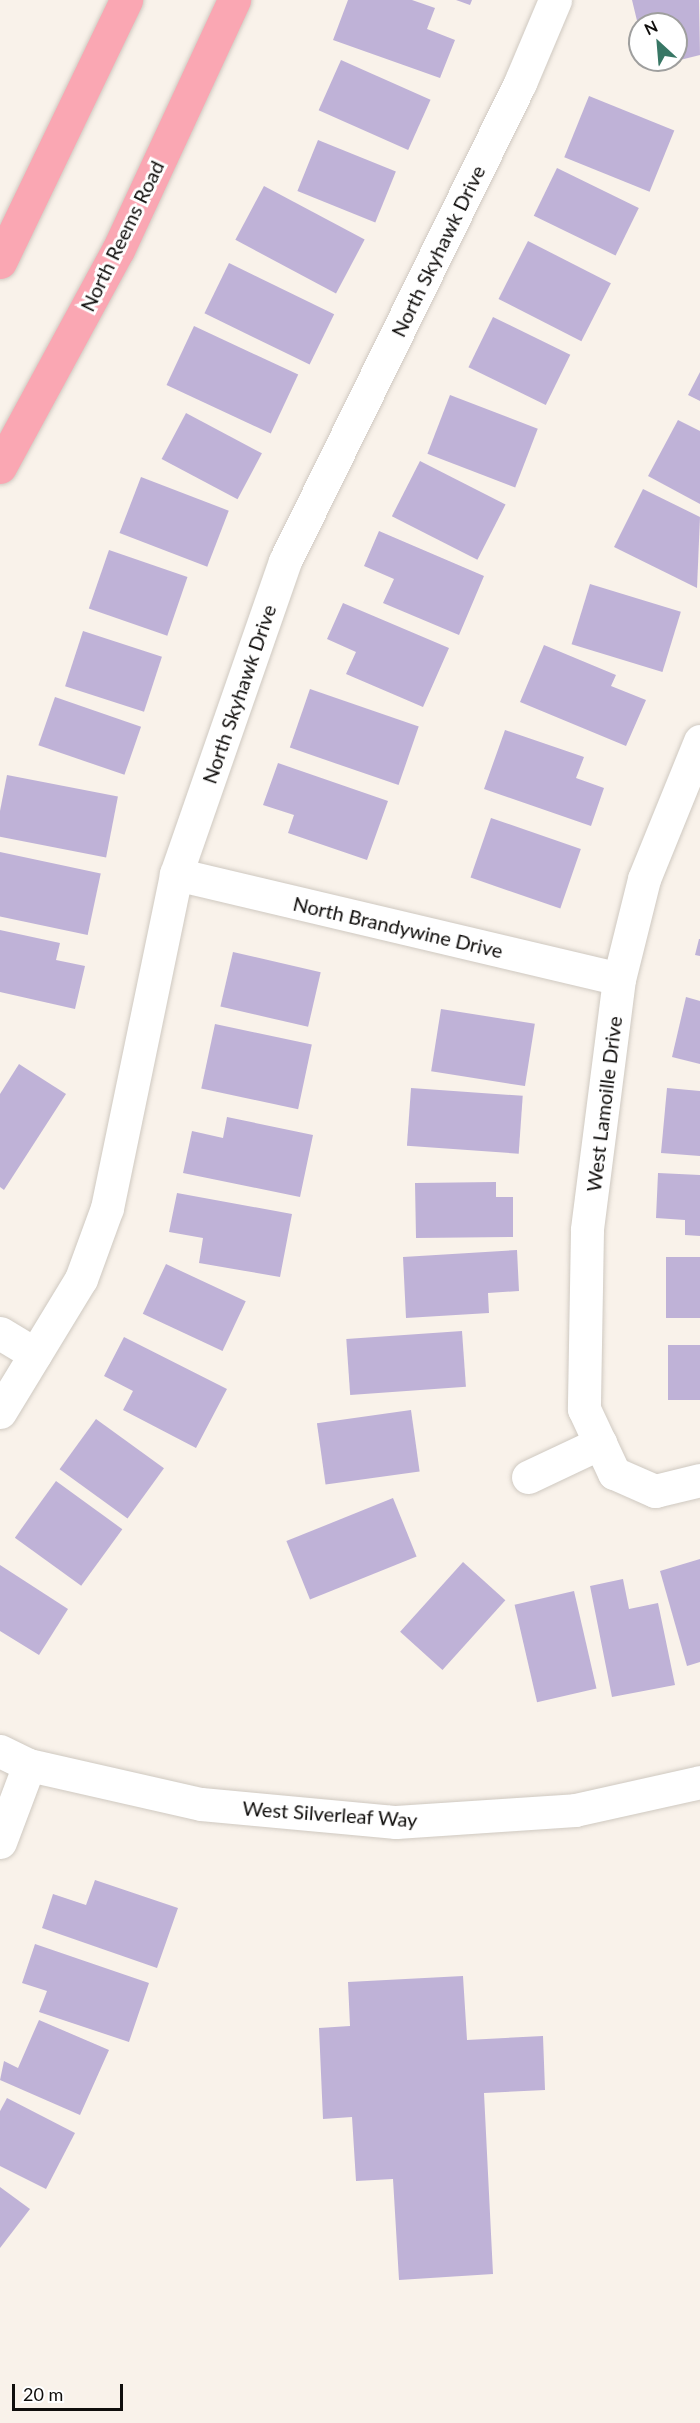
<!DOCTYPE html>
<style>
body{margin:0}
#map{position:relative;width:700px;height:2423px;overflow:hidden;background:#f9f2ea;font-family:Lato,sans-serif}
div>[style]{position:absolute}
.building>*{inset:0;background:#bfb2d7;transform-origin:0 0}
.roads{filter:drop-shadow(0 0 2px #cfc9c1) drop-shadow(0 0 2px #cfc9c1)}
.minor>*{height:33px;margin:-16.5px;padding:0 16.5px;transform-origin:16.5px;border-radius:16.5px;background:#fff}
.major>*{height:33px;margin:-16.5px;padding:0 16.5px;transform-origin:16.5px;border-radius:16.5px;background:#faa7b3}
span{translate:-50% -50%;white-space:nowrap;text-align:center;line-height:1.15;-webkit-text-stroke:6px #fff;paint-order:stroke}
.street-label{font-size:20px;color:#100e0c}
.north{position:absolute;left:628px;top:12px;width:60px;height:60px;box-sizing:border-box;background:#fff;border:2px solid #9f9f9e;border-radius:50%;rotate:334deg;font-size:16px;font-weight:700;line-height:24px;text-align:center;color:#100e0c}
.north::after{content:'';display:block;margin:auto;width:21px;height:27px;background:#387765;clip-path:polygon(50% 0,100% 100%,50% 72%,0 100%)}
.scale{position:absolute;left:12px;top:2384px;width:111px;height:27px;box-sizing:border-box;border:3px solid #100e0c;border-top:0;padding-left:8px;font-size:18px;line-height:21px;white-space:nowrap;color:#100e0c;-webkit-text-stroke:4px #fff;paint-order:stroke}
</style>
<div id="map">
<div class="building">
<div style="clip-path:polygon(348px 0,412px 0,435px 8px,427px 29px,455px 40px,440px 78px,333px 40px)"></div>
<div style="clip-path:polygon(456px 0,472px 0,470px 5px)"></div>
<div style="clip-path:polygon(632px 0,699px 0,700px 55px,676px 61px,676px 24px,640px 24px,639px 29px)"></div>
<div style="left:341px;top:60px;width:98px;height:55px;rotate:24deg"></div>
<div style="clip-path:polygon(646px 60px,674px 60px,675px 61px,648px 67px)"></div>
<div style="left:589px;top:96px;width:92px;height:66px;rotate:22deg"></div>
<div style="left:318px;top:140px;width:84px;height:55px;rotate:22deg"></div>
<div style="left:557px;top:168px;width:91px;height:53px;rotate:26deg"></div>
<div style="left:264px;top:186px;width:114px;height:61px;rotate:28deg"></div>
<div style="left:528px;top:241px;width:93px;height:65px;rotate:27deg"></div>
<div style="left:229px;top:263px;width:117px;height:56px;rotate:26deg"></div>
<div style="left:493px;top:317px;width:86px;height:56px;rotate:26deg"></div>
<div style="left:194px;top:326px;width:115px;height:65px;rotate:25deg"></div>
<div style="clip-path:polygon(700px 372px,700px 401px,688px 395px)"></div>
<div style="left:450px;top:395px;width:94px;height:63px;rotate:21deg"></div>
<div style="left:186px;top:413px;width:86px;height:52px;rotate:28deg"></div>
<div style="clip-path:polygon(678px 420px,700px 431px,700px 504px,648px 476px)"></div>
<div style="left:420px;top:461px;width:96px;height:62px;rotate:27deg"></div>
<div style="left:141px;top:477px;width:94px;height:60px;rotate:21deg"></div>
<div style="clip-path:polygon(643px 489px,700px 517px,697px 588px,614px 547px)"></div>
<div style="clip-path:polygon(379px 531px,484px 576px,459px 635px,383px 603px,394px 579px,364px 566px)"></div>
<div style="left:109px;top:550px;width:83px;height:62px;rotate:19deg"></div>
<div style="left:590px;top:584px;width:95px;height:63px;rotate:17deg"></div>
<div style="clip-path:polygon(343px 603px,449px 648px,423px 707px,346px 674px,356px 652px,327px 639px)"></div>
<div style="left:83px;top:631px;width:83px;height:58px;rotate:18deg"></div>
<div style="clip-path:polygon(544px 645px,616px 675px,611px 686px,646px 700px,626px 746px,520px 702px)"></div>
<div style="left:310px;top:689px;width:115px;height:62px;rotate:19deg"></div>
<div style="left:55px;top:697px;width:91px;height:51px;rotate:19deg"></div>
<div style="clip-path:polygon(505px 730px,584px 757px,576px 778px,604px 788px,591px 826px,484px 789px)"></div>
<div style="clip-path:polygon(278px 763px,388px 801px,367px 860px,288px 833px,294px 815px,263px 805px)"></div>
<div style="left:7px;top:775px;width:113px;height:62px;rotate:11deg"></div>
<div style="left:491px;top:818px;width:95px;height:63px;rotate:19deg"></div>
<div style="left:0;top:852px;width:103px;height:63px;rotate:12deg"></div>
<div style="clip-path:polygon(0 930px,60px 943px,56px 960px,85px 966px,75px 1009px,0 992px)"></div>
<div style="clip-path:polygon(699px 939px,700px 939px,700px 956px,695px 955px)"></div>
<div style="left:233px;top:952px;width:90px;height:56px;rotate:13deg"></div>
<div style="clip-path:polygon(686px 997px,700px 1001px,700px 1064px,672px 1057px)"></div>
<div style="left:441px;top:1009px;width:95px;height:63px;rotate:9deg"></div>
<div style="left:215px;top:1024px;width:99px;height:66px;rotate:12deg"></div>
<div style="clip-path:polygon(19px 1064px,66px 1094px,4px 1190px,0 1187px,0 1094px)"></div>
<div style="left:411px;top:1088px;width:112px;height:58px;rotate:4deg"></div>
<div style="clip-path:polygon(667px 1088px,700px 1091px,700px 1156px,661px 1153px)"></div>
<div style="clip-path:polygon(227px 1117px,313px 1135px,300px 1197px,183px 1173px,192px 1131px,223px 1138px)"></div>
<div style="clip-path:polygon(658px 1173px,700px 1175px,700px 1236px,685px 1235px,685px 1220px,656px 1218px)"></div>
<div style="clip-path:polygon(496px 1182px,496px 1197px,513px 1197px,513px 1237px,416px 1238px,415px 1183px)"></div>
<div style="clip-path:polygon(177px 1193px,292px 1214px,280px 1277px,199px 1263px,203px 1238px,169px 1232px)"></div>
<div style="clip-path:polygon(517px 1250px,519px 1291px,488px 1293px,489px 1313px,406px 1318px,403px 1257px)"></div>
<div style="left:700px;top:1257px;width:61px;height:34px;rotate:90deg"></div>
<div style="left:166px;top:1264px;width:88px;height:55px;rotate:25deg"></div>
<div style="left:462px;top:1331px;width:56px;height:116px;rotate:86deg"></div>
<div style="clip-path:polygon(124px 1337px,227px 1389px,196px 1448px,123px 1410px,133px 1391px,104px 1376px)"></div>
<div style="left:700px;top:1345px;width:55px;height:32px;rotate:90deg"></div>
<div style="left:411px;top:1410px;width:62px;height:95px;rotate:82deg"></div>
<div style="left:96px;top:1419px;width:84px;height:62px;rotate:36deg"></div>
<div style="left:56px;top:1481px;width:82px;height:70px;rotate:36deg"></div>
<div style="left:393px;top:1498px;width:63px;height:115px;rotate:68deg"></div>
<div style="clip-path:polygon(700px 1559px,700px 1662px,687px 1666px,660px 1571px)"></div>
<div style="left:463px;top:1562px;width:57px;height:94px;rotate:42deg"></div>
<div style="clip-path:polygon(0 1565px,68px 1609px,39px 1655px,0 1631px)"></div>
<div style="clip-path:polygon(623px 1579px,629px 1609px,658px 1603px,675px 1685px,612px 1697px,590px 1586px)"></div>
<div style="left:574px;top:1591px;width:100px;height:61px;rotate:77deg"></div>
<div style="clip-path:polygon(95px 1880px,178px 1908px,157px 1968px,42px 1928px,53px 1894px,86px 1905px)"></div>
<div style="clip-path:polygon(35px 1944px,149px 1983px,129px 2042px,39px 2012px,47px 1991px,22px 1983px)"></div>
<div style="clip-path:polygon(463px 1976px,467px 2040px,543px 2036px,545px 2090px,484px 2093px,493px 2274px,399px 2280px,393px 2179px,356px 2181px,352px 2117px,323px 2119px,319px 2028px,350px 2026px,348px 1982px)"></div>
<div style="clip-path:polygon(39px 2020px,109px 2050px,80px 2115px,0 2080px,4px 2061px,18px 2068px)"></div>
<div style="clip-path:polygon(7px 2098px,75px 2133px,46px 2189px,0 2166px,0 2111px)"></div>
<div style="clip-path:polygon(0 2187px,30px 2209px,0 2248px)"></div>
</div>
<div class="roads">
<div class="minor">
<div style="left:700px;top:741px;width:149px;rotate:112.1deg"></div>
<div style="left:644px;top:879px;width:103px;rotate:104deg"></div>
<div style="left:619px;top:979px;width:253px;rotate:97.3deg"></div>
<div style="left:587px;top:1230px;width:179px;rotate:91deg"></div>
<div style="left:584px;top:1409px;width:71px;rotate:64.9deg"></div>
<div style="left:614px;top:1473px;width:45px;rotate:23.7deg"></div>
<div style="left:655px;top:1491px;width:46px;rotate:-13.7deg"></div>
<div style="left:176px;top:874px;width:455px;rotate:13.3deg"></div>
<div style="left:0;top:1333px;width:41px;rotate:31deg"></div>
<div style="left:0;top:1412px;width:156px;rotate:-58.7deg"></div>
<div style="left:81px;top:1279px;width:76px;rotate:-69.9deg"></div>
<div style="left:107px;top:1208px;width:341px;rotate:-78.3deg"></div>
<div style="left:176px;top:874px;width:331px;rotate:-70.8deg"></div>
<div style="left:285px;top:561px;width:533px;rotate:-63.82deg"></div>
<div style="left:520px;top:83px;width:90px;rotate:-67.1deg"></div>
<div style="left:528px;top:1477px;width:80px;rotate:-25.3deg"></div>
<div style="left:0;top:1751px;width:32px;rotate:26deg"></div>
<div style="left:29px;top:1765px;width:176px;rotate:12.8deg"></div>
<div style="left:201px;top:1804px;width:196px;rotate:5.3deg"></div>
<div style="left:396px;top:1822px;width:179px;rotate:-3.8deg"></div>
<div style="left:575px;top:1810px;width:128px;rotate:-12.6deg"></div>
<div style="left:0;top:1842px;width:82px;rotate:-69.4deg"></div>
</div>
<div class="major">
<div style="left:0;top:262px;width:291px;rotate:-64.3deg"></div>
<div style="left:0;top:467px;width:247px;rotate:-61.5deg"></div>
<div style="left:118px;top:250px;width:276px;rotate:-65.1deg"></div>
</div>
</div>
<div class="street-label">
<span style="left:122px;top:236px;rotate:-64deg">North Reems Road</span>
<span style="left:438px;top:251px;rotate:-64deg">North Skyhawk Drive</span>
<span style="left:239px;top:694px;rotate:-71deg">North Skyhawk Drive</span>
<span style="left:398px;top:927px;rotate:13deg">North Brandywine Drive</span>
<span style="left:604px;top:1104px;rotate:-83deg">West Lamoille Drive</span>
<span style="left:330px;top:1814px;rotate:4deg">West Silverleaf Way</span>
</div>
<div class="north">N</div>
<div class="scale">20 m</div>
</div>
